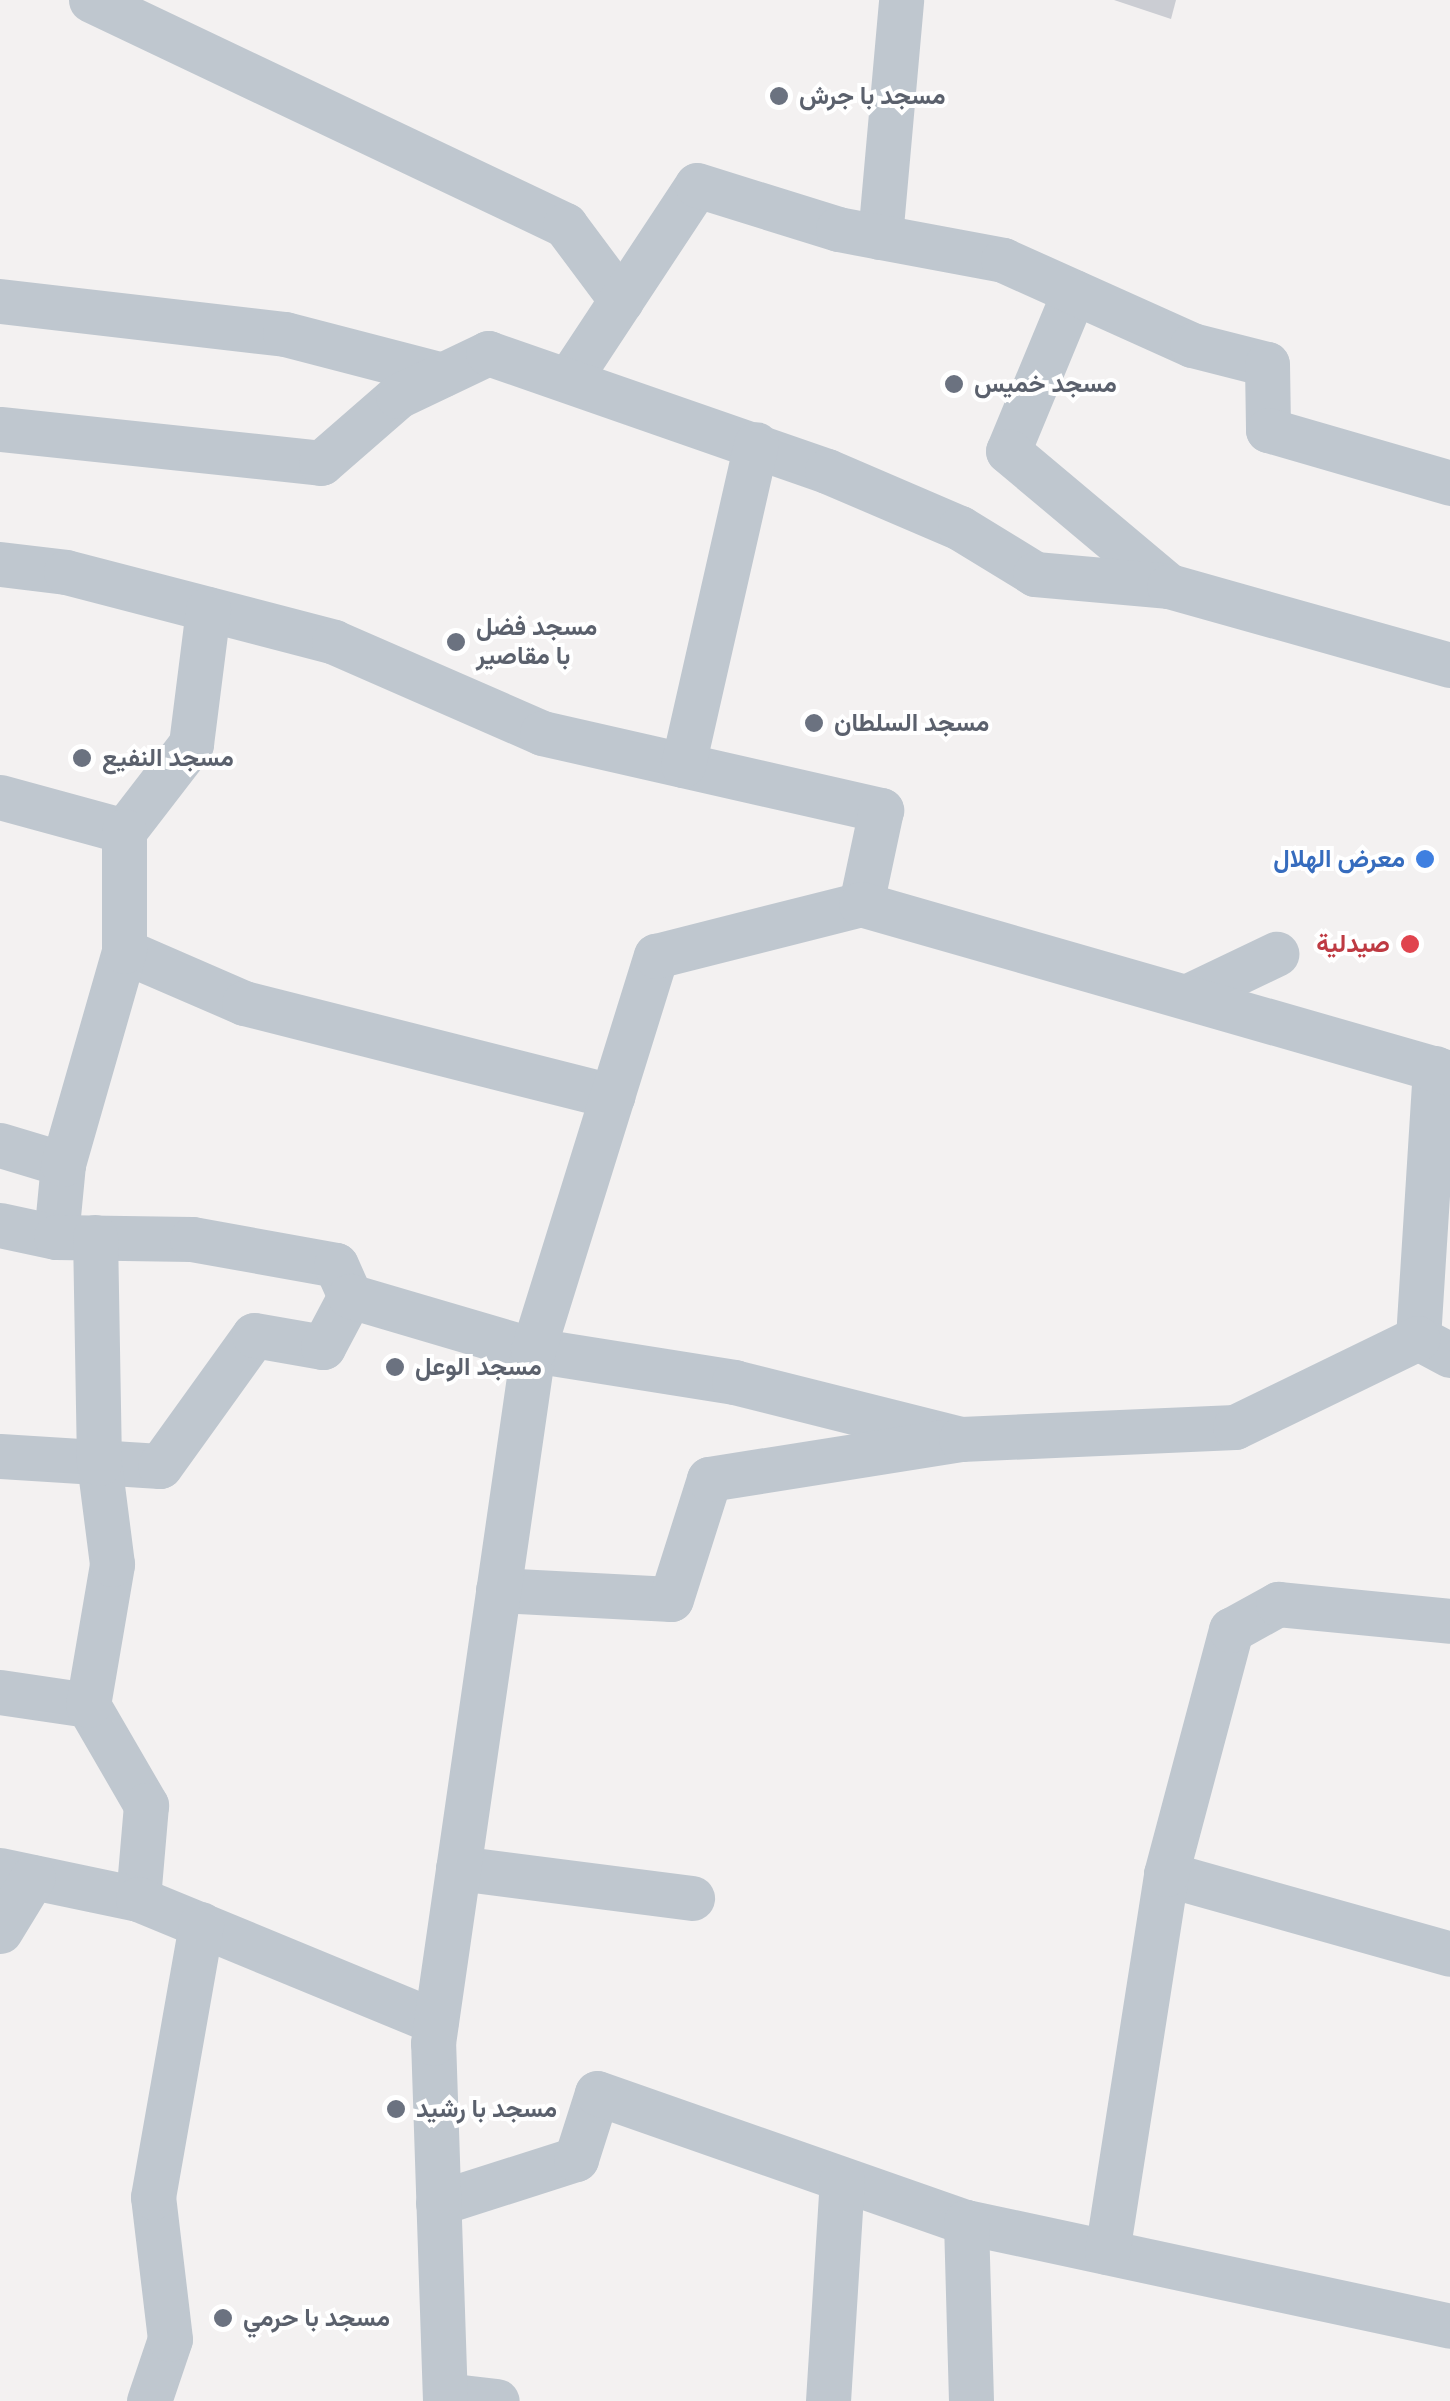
<!DOCTYPE html>
<meta charset="utf-8">
<style>
body{margin:0}
#map{position:relative;width:1450px;height:2401px;overflow:hidden;background:#f3f1f1;font-family:"DM Sans",Vazirmatn,sans-serif}
div>[style]{position:absolute}
.building>*{inset:0;background:#cbcdd3}
.minor>*{height:45px;margin:-22.5px;padding:0 22.5px;transform-origin:22.5px;border-radius:22.5px;background:#bfc7cf}
.dots>*{width:28px;height:28px;translate:-50% -50%;box-sizing:border-box;border:5px solid #fff;border-radius:50%}
span{translate:-50% -50%;white-space:nowrap;text-align:center;line-height:1.15;-webkit-text-stroke:8px #fff;paint-order:stroke}
.worship-label{font-size:25px;color:#5b616d;font-weight:700}
.left{translate:0 -50%;text-align:left}
.shop-label{font-size:25px;color:#366cbe;font-weight:700}
.right{translate:-100% -50%;text-align:right}
.health-label{font-size:25px;color:#be3a42;font-weight:700}
</style>
<div id="map">
<div class="building">
<div style="clip-path:polygon(1114px 0,1176px 0,1171px 19px)"></div>
</div>
<div class="minor">
<div style="left:91px;top:0;width:525px;rotate:25.39deg"></div>
<div style="left:565px;top:225px;width:94px;rotate:53.3deg"></div>
<div style="left:880px;top:237px;width:238px;rotate:-84.9deg"></div>
<div style="left:1074px;top:292px;width:172px;rotate:112.5deg"></div>
<div style="left:1008px;top:451px;width:210px;rotate:40deg"></div>
<div style="left:0;top:301px;width:287px;rotate:6.6deg"></div>
<div style="left:285px;top:334px;width:162px;rotate:14.6deg"></div>
<div style="left:569px;top:379px;width:232px;rotate:-56.6deg"></div>
<div style="left:697px;top:185px;width:148px;rotate:17.3deg"></div>
<div style="left:838px;top:229px;width:168px;rotate:10.6deg"></div>
<div style="left:1003px;top:260px;width:207px;rotate:24.2deg"></div>
<div style="left:1192px;top:345px;width:77px;rotate:14.2deg"></div>
<div style="left:1267px;top:364px;width:66px;rotate:89.1deg"></div>
<div style="left:1268px;top:430px;width:190px;rotate:16.2deg"></div>
<div style="left:0;top:429px;width:323px;rotate:6deg"></div>
<div style="left:321px;top:463px;width:102px;rotate:-41deg"></div>
<div style="left:398px;top:396px;width:100px;rotate:-25.5deg"></div>
<div style="left:488px;top:353px;width:359px;rotate:19.2deg"></div>
<div style="left:827px;top:471px;width:145px;rotate:23.2deg"></div>
<div style="left:960px;top:528px;width:88px;rotate:31.5deg"></div>
<div style="left:1035px;top:574px;width:135px;rotate:5.1deg"></div>
<div style="left:1169px;top:586px;width:292px;rotate:15.7deg"></div>
<div style="left:0;top:564px;width:66px;rotate:6.9deg"></div>
<div style="left:66px;top:572px;width:277px;rotate:14.6deg"></div>
<div style="left:334px;top:642px;width:227px;rotate:23.6deg"></div>
<div style="left:542px;top:733px;width:348px;rotate:12.8deg"></div>
<div style="left:881px;top:810px;width:96px;rotate:102deg"></div>
<div style="left:683px;top:765px;width:329px;rotate:-77.2deg"></div>
<div style="left:0;top:797px;width:129px;rotate:15.3deg"></div>
<div style="left:124px;top:831px;width:110px;rotate:-52.4deg"></div>
<div style="left:191px;top:744px;width:136px;rotate:-82.8deg"></div>
<div style="left:124px;top:951px;width:131px;rotate:23.4deg"></div>
<div style="left:244px;top:1003px;width:380px;rotate:14.2deg"></div>
<div style="left:1188px;top:996px;width:98px;rotate:-25.5deg"></div>
<div style="left:1435px;top:1068px;width:271px;rotate:93.6deg"></div>
<div style="left:1418px;top:1338px;width:36px;rotate:28deg"></div>
<div style="left:0;top:1145px;width:66px;rotate:16.8deg"></div>
<div style="left:63px;top:1164px;width:73px;rotate:95.5deg"></div>
<div style="left:63px;top:1164px;width:222px;rotate:-74deg"></div>
<div style="left:124px;top:951px;width:120px;rotate:-90deg"></div>
<div style="left:0;top:1225px;width:57px;rotate:12.1deg"></div>
<div style="left:56px;top:1237px;width:136px;rotate:0.8deg"></div>
<div style="left:192px;top:1239px;width:146px;rotate:10.2deg"></div>
<div style="left:336px;top:1265px;width:34px;rotate:66deg"></div>
<div style="left:0;top:1456px;width:160px;rotate:3.6deg"></div>
<div style="left:160px;top:1466px;width:161px;rotate:-54.3deg"></div>
<div style="left:254px;top:1335px;width:70px;rotate:9.9deg"></div>
<div style="left:323px;top:1347px;width:58px;rotate:-62.1deg"></div>
<div style="left:350px;top:1296px;width:191px;rotate:16.4deg"></div>
<div style="left:533px;top:1350px;width:204px;rotate:9deg"></div>
<div style="left:734px;top:1382px;width:234px;rotate:14.1deg"></div>
<div style="left:498px;top:1590px;width:173px;rotate:3deg"></div>
<div style="left:671px;top:1599px;width:126px;rotate:-72.4deg"></div>
<div style="left:709px;top:1479px;width:255px;rotate:-9deg"></div>
<div style="left:961px;top:1439px;width:274px;rotate:-2.5deg"></div>
<div style="left:1235px;top:1427px;width:203px;rotate:-25.9deg"></div>
<div style="left:0;top:1692px;width:89px;rotate:8.4deg"></div>
<div style="left:88px;top:1705px;width:116px;rotate:59.9deg"></div>
<div style="left:146px;top:1805px;width:94px;rotate:94.9deg"></div>
<div style="left:88px;top:1705px;width:143px;rotate:-80.3deg"></div>
<div style="left:112px;top:1564px;width:102px;rotate:-97.3deg"></div>
<div style="left:99px;top:1463px;width:226px;rotate:-91deg"></div>
<div style="left:458px;top:1868px;width:236px;rotate:7.3deg"></div>
<div style="left:0;top:1870px;width:141px;rotate:11.9deg"></div>
<div style="left:138px;top:1899px;width:322px;rotate:22.4deg"></div>
<div style="left:1166px;top:1874px;width:295px;rotate:15.7deg"></div>
<div style="left:0;top:1931px;width:63px;rotate:-58.6deg"></div>
<div style="left:438px;top:2203px;width:145px;rotate:-17.7deg"></div>
<div style="left:576px;top:2159px;width:69px;rotate:-72.3deg"></div>
<div style="left:597px;top:2093px;width:391px;rotate:19.3deg"></div>
<div style="left:966px;top:2222px;width:495px;rotate:12.1deg"></div>
<div style="left:966px;top:2222px;width:179px;rotate:88.4deg"></div>
<div style="left:1107px;top:2252px;width:383px;rotate:-81.1deg"></div>
<div style="left:1166px;top:1874px;width:253px;rotate:-75.1deg"></div>
<div style="left:1231px;top:1630px;width:54px;rotate:-29deg"></div>
<div style="left:1278px;top:1604px;width:173px;rotate:5.6deg"></div>
<div style="left:445px;top:2395px;width:52px;rotate:6.6deg"></div>
<div style="left:149px;top:2401px;width:65px;rotate:-71.3deg"></div>
<div style="left:170px;top:2339px;width:143px;rotate:-96.8deg"></div>
<div style="left:153px;top:2197px;width:277px;rotate:-80deg"></div>
<div style="left:445px;top:2401px;width:358px;rotate:-91.9deg"></div>
<div style="left:433px;top:2043px;width:700px;rotate:-81.79deg"></div>
<div style="left:533px;top:1350px;width:413px;rotate:-72.7deg"></div>
<div style="left:656px;top:956px;width:211px;rotate:-14.2deg"></div>
<div style="left:861px;top:904px;width:613px;rotate:16.01deg"></div>
<div style="left:828px;top:2401px;width:222px;rotate:-86.4deg"></div>
</div>
<div class="dots">
<div style="left:779px;top:96px;background:#6b7280"></div>
<div style="left:954px;top:384px;background:#6b7280"></div>
<div style="left:456px;top:642px;background:#6b7280"></div>
<div style="left:814px;top:723px;background:#6b7280"></div>
<div style="left:82px;top:758px;background:#6b7280"></div>
<div style="left:1425px;top:859px;background:#3f7fe0"></div>
<div style="left:1410px;top:944px;background:#e0444e"></div>
<div style="left:395px;top:1367px;background:#6b7280"></div>
<div style="left:396px;top:2109px;background:#6b7280"></div>
<div style="left:223px;top:2318px;background:#6b7280"></div>
</div>
<div class="worship-label">
<span class="left" style="left:799px;top:96px">مسجد با جرش</span>
<span class="left" style="left:974px;top:384px">مسجد خميس</span>
<span class="left" style="left:476px;top:642px">مسجد فضل<br>با مقاصير</span>
<span class="left" style="left:834px;top:723px">مسجد السلطان</span>
<span class="left" style="left:102px;top:758px">مسجد النفيع</span>
<span class="left" style="left:415px;top:1367px">مسجد الوعل</span>
<span class="left" style="left:416px;top:2109px">مسجد با رشيد</span>
<span class="left" style="left:243px;top:2318px">مسجد با حرمي</span>
</div>
<div class="shop-label">
<span class="right" style="left:1405px;top:859px">معرض الهلال</span>
</div>
<div class="health-label">
<span class="right" style="left:1390px;top:944px">صيدلية</span>
</div>
</div>
